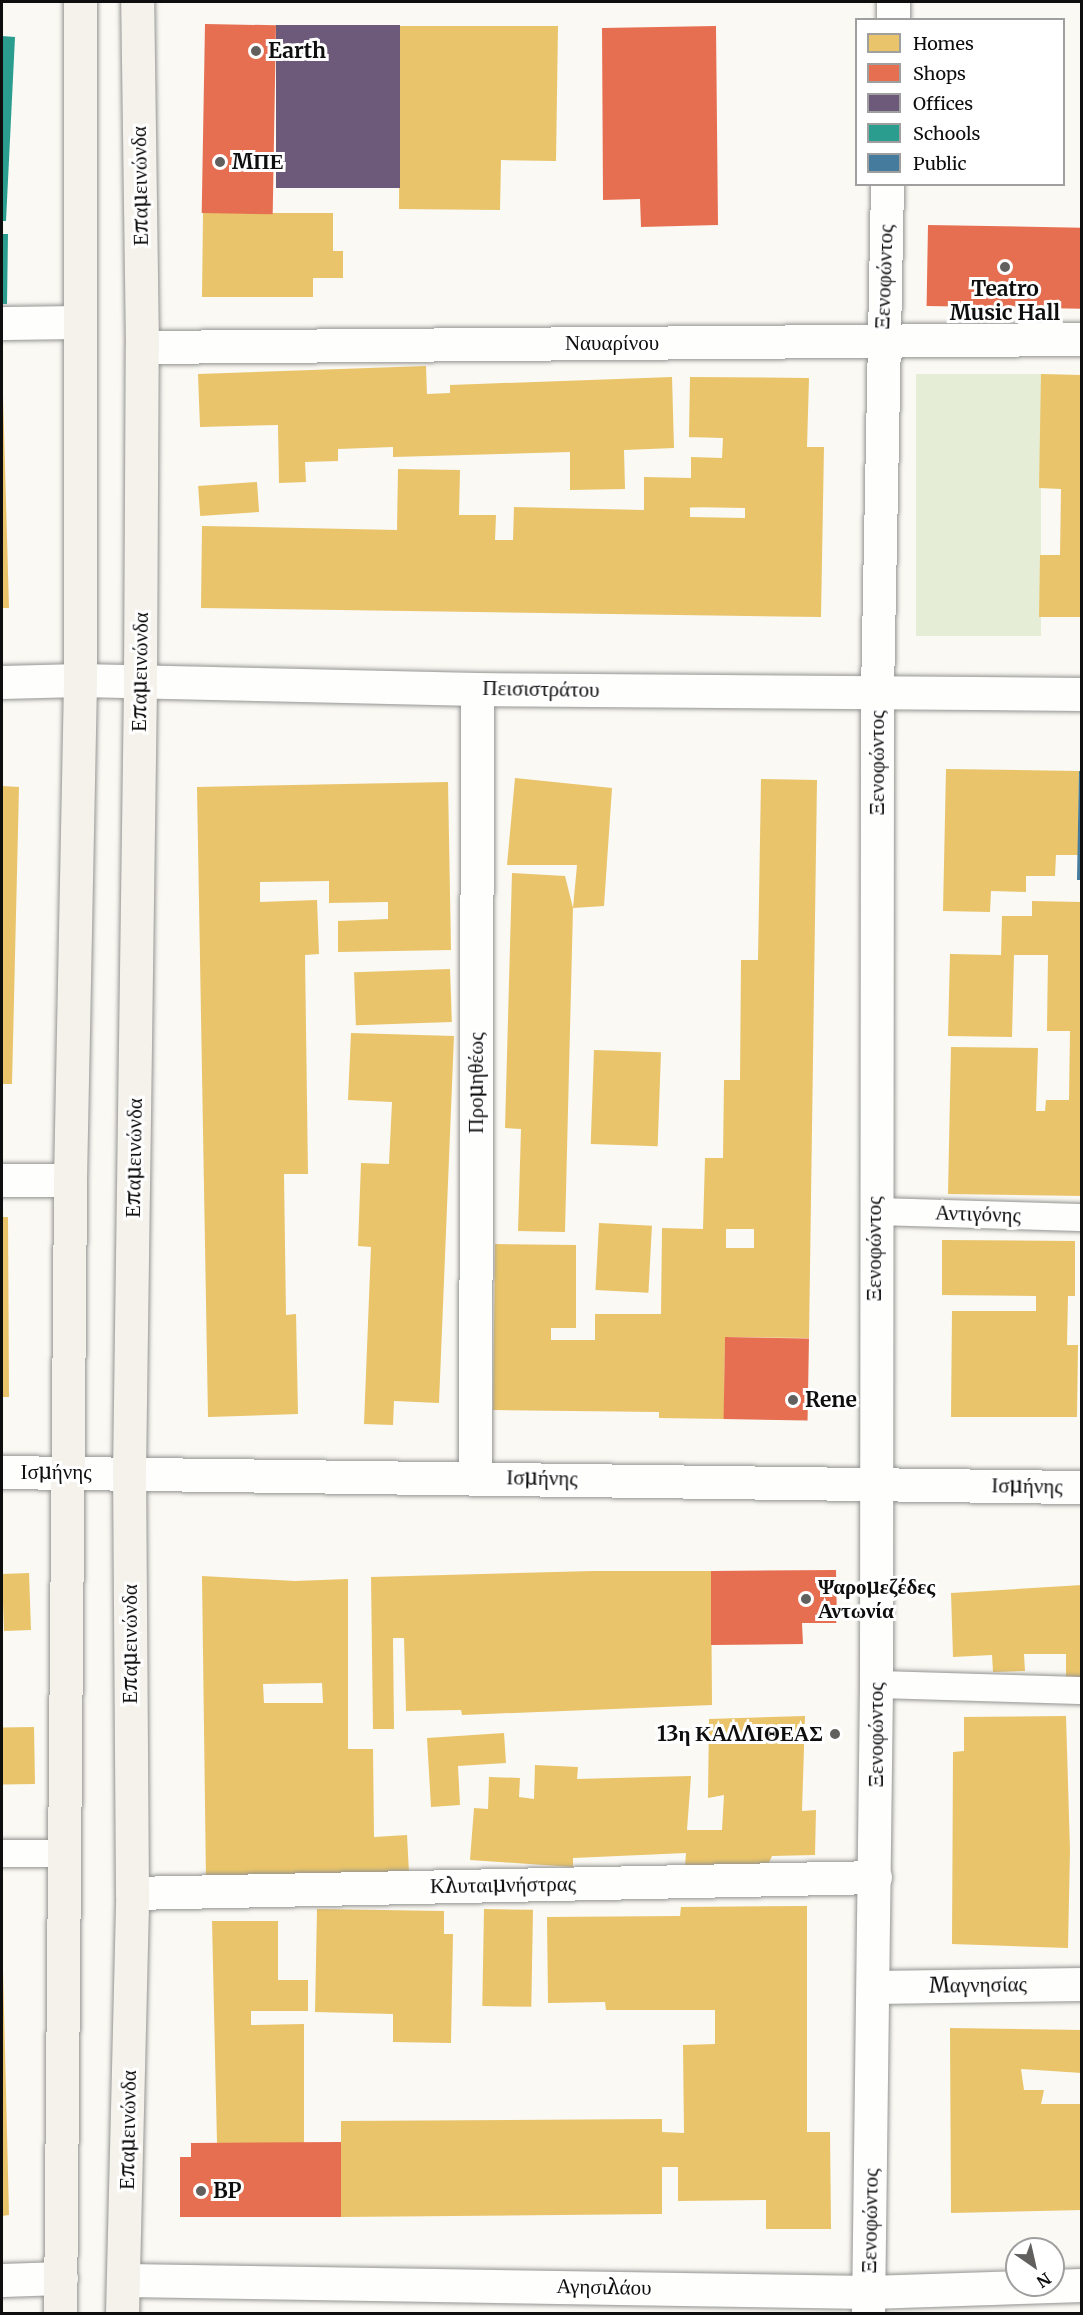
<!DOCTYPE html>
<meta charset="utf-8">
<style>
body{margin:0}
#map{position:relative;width:1083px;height:2315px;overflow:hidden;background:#faf9f4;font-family:Merriweather,serif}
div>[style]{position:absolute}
.green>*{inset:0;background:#e5edd6;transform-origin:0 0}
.homes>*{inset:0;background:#e9c46a;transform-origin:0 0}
.shops>*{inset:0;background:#e76f51;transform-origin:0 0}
.offices>*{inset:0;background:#6d597a;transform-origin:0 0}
.schools>*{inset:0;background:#2a9d8f}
.public>*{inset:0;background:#457b9d}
.roads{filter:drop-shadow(0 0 2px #949492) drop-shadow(0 0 2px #949492)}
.pedestrian>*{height:27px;margin:-13.5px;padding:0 13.5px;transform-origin:13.5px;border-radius:13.5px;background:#fefefd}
.minor>*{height:33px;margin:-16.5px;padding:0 16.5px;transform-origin:16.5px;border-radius:16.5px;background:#fefefd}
.secondary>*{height:33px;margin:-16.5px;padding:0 16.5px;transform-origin:16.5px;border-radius:16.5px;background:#f4f2eb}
.dots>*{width:16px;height:16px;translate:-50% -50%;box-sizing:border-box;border:3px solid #fff;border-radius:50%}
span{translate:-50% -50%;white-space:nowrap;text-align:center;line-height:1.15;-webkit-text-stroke:6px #fff;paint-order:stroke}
.poi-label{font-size:21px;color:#0e0e0e;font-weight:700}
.left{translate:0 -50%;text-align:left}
.right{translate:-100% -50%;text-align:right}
.street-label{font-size:21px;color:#0e0e0e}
.frame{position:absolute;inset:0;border:3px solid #0e0e0e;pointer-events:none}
.legend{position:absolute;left:855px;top:18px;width:210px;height:168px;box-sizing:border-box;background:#fff;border:2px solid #9f9f9f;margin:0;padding:8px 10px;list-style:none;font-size:18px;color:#0e0e0e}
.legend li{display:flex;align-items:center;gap:12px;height:30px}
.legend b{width:30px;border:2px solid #9f9f9f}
.north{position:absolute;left:1005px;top:2237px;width:60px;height:60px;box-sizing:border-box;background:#fff;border:2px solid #9f9f9f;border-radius:50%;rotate:146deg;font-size:16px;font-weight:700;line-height:24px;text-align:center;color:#0e0e0e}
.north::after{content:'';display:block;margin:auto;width:21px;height:27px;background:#61605e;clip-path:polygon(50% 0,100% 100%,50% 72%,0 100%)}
</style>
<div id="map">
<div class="green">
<div style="left:1041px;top:374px;width:262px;height:125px;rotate:90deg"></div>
</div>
<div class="homes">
<div style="clip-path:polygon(400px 26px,558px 26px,556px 161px,501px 160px,500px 210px,399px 209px)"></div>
<div style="clip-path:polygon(203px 213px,333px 213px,333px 251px,343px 251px,343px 278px,313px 278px,313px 297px,202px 297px)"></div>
<div style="clip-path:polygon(2px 360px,9px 608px,2px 608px)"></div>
<div style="clip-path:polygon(426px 366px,427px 394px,450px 393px,450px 385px,672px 377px,674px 448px,624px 450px,625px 489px,570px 490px,570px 452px,393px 457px,393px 447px,338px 449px,338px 461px,305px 462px,306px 482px,279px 483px,278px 425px,200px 427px,198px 374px)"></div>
<div style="clip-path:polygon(1041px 374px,1082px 375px,1082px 617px,1039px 617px,1040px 555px,1060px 555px,1061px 489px,1039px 488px)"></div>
<div style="clip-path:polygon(evenodd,690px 377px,809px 378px,807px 447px,824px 447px,821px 617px,201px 608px,202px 526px,397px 530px,398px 469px,460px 470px,459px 515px,496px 515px,495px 540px,513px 540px,514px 507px,644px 510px,644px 477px,691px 478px,691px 457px,722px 458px,723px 438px,689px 437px,690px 377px,690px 507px,745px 508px,745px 518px,690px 517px,690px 507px)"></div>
<div style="left:257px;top:482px;width:30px;height:59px;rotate:86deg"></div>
<div style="clip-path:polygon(946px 769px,1079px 771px,1078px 855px,1056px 855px,1055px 876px,1026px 876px,1026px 892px,991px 891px,990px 912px,943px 911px)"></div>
<div style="clip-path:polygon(515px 778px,612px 788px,604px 906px,573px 908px,577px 865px,507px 865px)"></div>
<div style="clip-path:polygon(evenodd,761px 779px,817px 780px,809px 1338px,725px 1337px,724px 1419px,659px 1418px,659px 1412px,493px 1410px,495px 1244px,576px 1245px,576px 1328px,551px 1328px,551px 1340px,595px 1340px,595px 1314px,661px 1314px,662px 1228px,703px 1229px,705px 1158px,723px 1158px,724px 1080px,740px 1080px,741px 960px,758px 960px,761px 779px,726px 1229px,754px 1229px,754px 1248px,726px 1248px,726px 1229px)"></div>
<div style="clip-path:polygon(448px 782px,451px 950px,338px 952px,338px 921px,388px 919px,388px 902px,329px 903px,329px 881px,260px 882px,260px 902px,317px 900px,319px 954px,305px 955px,308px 1174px,284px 1174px,286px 1315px,296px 1314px,298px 1414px,208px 1417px,197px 787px)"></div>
<div style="clip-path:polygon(2px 786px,19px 787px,12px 1084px,2px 1084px)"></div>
<div style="clip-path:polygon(512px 873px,565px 876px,573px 908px,565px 1232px,518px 1231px,521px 1129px,505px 1128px)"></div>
<div style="clip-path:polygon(1032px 901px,1082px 902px,1082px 1196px,948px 1194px,951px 1047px,1038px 1048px,1036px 1111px,1045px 1111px,1046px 1100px,1069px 1100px,1070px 1031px,1047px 1031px,1048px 955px,1014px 955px,1012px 1037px,948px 1036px,950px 954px,1001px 955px,1002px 916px,1032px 916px)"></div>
<div style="left:450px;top:969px;width:53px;height:96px;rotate:88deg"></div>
<div style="clip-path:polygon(351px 1033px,454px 1036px,439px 1403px,394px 1401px,393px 1425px,364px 1424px,371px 1247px,358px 1246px,361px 1163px,389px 1164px,392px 1102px,348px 1100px)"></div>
<div style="left:594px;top:1050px;width:67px;height:94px;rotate:2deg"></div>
<div style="clip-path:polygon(2px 1217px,8px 1217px,9px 1397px,2px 1397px)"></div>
<div style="left:599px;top:1223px;width:53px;height:67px;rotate:3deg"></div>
<div style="clip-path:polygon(942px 1240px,1075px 1241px,1075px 1296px,1068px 1296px,1067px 1345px,1078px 1345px,1077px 1417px,951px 1417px,952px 1311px,1036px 1311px,1036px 1296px,942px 1295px)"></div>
<div style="clip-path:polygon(592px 1571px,711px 1571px,712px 1705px,462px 1715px,461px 1710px,406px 1711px,404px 1638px,393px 1638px,394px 1729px,373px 1729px,371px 1577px)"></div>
<div style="left:29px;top:1573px;width:57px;height:27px;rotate:88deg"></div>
<div style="clip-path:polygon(evenodd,202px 1576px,295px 1581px,348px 1579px,348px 1749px,373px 1749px,374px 1837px,407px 1835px,409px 1873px,206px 1881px,202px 1576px,322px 1683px,323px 1703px,264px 1703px,263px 1684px,322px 1683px)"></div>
<div style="clip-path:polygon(1082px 1585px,1082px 1680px,1066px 1680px,1066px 1654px,1024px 1654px,1025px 1671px,993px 1672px,992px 1655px,953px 1657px,951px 1593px)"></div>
<div style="clip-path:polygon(805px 1716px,802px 1811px,816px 1810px,815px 1855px,772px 1856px,767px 1867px,685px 1867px,686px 1853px,573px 1858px,573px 1867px,470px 1860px,474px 1808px,488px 1809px,489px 1777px,520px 1778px,519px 1797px,534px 1799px,535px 1765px,578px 1767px,577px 1779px,691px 1776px,687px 1830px,722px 1830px,724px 1795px,708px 1798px,709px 1719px)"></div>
<div style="clip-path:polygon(1066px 1716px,1070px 1850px,1068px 1948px,952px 1944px,953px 1752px,964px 1751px,964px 1717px)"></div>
<div style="left:34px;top:1727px;width:57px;height:32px;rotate:89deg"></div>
<div style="clip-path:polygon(504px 1733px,506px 1763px,458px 1766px,460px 1805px,431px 1807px,427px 1738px)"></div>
<div style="clip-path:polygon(807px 1906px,807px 2132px,830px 2132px,831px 2229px,766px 2229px,766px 2200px,678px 2201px,678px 2167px,662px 2167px,662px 2214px,341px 2217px,341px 2121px,662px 2119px,662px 2132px,684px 2133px,683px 2045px,715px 2044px,715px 2010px,606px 2010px,605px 2002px,548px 2003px,547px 1917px,680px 1916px,681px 1907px)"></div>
<div style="clip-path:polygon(317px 1909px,444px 1911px,444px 1934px,453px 1934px,451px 2043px,393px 2042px,393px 2014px,315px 2012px)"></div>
<div style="left:484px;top:1909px;width:49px;height:97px;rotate:1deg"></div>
<div style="clip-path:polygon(212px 1921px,278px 1921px,278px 1980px,308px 1980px,308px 2011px,251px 2011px,251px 2025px,304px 2024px,304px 2143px,217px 2143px)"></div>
<div style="clip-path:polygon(2px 1928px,9px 2215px,2px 2216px)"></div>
<div style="clip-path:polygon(950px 2028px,1082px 2030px,1082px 2073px,1021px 2069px,1024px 2090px,1044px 2090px,1041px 2104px,1082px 2104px,1082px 2210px,951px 2213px)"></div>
</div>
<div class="shops">
<div style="left:205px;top:24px;width:71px;height:189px;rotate:1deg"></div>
<div style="clip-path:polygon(716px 26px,718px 225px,641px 227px,640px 199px,603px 200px,602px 28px)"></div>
<div style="left:928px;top:225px;width:154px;height:81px;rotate:1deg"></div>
<div style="left:725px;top:1337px;width:84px;height:82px;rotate:1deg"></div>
<div style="clip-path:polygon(836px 1570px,837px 1623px,802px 1623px,803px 1644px,711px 1645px,711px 1571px)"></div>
<div style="clip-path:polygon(341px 2142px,341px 2217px,180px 2217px,180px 2157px,191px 2157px,191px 2143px)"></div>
</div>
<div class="offices">
<div style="left:276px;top:25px;width:124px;height:163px"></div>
</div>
<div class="schools">
<div style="clip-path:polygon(2px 36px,15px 37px,6px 221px,2px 221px)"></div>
<div style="clip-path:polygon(2px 234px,8px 234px,7px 304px,2px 304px)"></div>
</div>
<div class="public">
<div style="clip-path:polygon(1079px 771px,1082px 771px,1082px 880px,1077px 880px)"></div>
</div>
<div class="roads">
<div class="pedestrian">
<div style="left:874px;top:1211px;width:208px;rotate:1.7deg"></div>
<div style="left:876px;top:1684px;width:206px;rotate:1.7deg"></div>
<div style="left:2px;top:1853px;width:65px"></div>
</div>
<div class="minor">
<div style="left:893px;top:20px;width:18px;rotate:-90deg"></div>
<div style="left:2px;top:323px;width:77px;rotate:-0.7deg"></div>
<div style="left:142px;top:347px;width:940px;rotate:-0.49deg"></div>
<div style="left:2px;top:682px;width:78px;rotate:-1.5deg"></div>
<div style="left:80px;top:680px;width:397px;rotate:1.3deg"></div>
<div style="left:477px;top:689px;width:605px;rotate:0.47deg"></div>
<div style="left:2px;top:1180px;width:68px"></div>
<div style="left:2px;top:1472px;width:1080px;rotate:0.8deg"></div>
<div style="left:475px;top:1478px;width:789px;rotate:-89.85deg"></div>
<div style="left:132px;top:1893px;width:743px;rotate:-1.23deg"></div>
<div style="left:874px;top:1987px;width:208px;rotate:-0.8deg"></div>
<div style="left:2px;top:2280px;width:59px;rotate:-1.9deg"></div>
<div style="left:126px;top:2280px;width:743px;rotate:0.93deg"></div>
<div style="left:869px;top:2292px;width:213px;rotate:-1.9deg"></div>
<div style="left:868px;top:2314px;width:630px;rotate:-89.27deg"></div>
<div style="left:876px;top:1684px;width:992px;rotate:-89.94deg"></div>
<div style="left:877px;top:692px;width:508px;rotate:-88.87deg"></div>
</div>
<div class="secondary">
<div style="left:60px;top:2314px;width:1134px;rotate:-89.49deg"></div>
<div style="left:70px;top:1180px;width:500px;rotate:-88.85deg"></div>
<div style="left:80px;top:680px;width:678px;rotate:-90deg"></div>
<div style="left:122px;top:2314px;width:421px;rotate:-88.6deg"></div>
<div style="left:132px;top:1893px;width:420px;rotate:-90.4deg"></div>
<div style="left:129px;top:1473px;width:792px;rotate:-89.2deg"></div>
<div style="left:140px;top:681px;width:334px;rotate:-89.7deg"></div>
<div style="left:142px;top:347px;width:345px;rotate:-90.8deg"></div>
</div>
</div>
<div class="dots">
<div style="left:256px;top:51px;background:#61605e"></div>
<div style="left:220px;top:162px;background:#61605e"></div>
<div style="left:1005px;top:267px;background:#61605e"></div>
<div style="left:793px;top:1400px;background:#61605e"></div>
<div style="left:806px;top:1599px;background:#61605e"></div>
<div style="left:835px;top:1734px;background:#61605e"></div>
<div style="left:201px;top:2191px;background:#61605e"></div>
</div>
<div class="poi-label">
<span class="left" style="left:268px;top:51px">Earth</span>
<span class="left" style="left:232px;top:162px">ΜΠΕ</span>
<span style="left:1005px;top:301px">Teatro<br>Music Hall</span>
<span class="left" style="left:805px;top:1400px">Rene</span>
<span class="left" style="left:818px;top:1599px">Ψαρομεζέδες<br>Αντωνία</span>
<span class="right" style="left:823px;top:1734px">13η ΚΑΛΛΙΘΕΑΣ</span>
<span class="left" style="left:213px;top:2191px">BP</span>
</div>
<div class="street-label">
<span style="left:140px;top:186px;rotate:-91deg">Επαμεινώνδα</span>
<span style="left:884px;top:277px;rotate:-88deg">Ξενοφώντος</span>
<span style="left:612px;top:343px">Ναυαρίνου</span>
<span style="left:140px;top:672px;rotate:-89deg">Επαμεινώνδα</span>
<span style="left:541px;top:689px;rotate:1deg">Πεισιστράτου</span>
<span style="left:877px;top:763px;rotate:-90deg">Ξενοφώντος</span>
<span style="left:476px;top:1083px;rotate:-90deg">Προμηθέως</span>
<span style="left:134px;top:1158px;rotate:-89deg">Επαμεινώνδα</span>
<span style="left:978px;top:1214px;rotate:2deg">Αντιγόνης</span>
<span style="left:874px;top:1249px;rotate:-90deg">Ξενοφώντος</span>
<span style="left:56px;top:1472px">Ισμήνης</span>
<span style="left:542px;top:1478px;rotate:1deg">Ισμήνης</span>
<span style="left:1027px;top:1486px;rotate:1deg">Ισμήνης</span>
<span style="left:130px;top:1644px;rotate:-90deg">Επαμεινώνδα</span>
<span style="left:876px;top:1735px;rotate:-90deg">Ξενοφώντος</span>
<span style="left:503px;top:1885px;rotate:-1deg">Κλυταιμνήστρας</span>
<span style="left:978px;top:1985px;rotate:-1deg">Μαγνησίας</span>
<span style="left:128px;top:2130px;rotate:-89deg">Επαμεινώνδα</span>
<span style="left:870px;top:2221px;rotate:-89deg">Ξενοφώντος</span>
<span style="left:604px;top:2287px;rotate:1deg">Αγησιλάου</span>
</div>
<div class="frame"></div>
<ul class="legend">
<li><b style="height:16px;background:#e9c46a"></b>Homes</li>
<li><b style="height:16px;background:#e76f51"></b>Shops</li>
<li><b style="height:16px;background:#6d597a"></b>Offices</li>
<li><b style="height:16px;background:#2a9d8f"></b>Schools</li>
<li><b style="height:16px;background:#457b9d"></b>Public</li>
</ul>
<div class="north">N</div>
</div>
